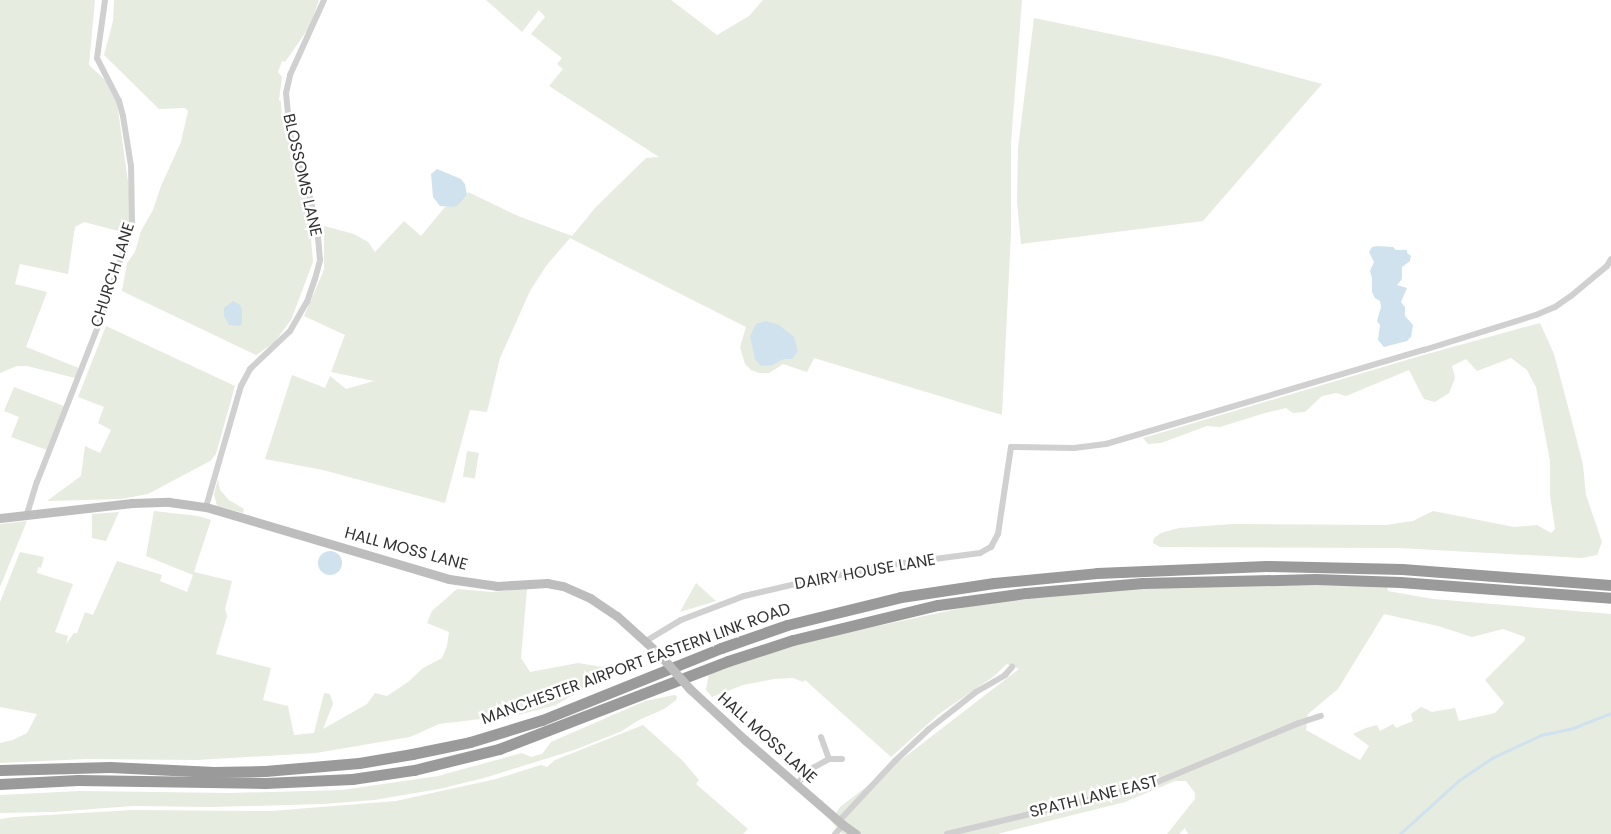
<!DOCTYPE html>
<style>
body{margin:0}
#map{position:relative;width:1611px;height:834px;overflow:hidden;background:#fff;font-family:Poppins,sans-serif}
div>[style]{position:absolute}
.green>*{inset:0;background:#e6ecdf;transform-origin:0 0}
.water>*{inset:0;background:#cfe2ee}
.round{border-radius:50%}
.stream>*{height:2.5px;margin:-1.25px;padding:0 1.25px;transform-origin:1.25px;border-radius:1.25px;background:#cfe2ee}
.street>*{height:6px;margin:-3px;padding:0 3px;transform-origin:3px;border-radius:3px;background:#d0d0d0}
.secondary>*{height:9px;margin:-4.5px;padding:0 4.5px;transform-origin:4.5px;border-radius:4.5px;background:#bdbdbd}
.highway>*{height:11px;margin:-5.5px;padding:0 5.5px;transform-origin:5.5px;border-radius:5.5px;background:#9a9a9a}
.secondary-bridge>*{height:9px;margin:-4.5px;padding:0 4.5px;transform-origin:4.5px;border-radius:4.5px;background:#bdbdbd}
span{translate:-50% -50%;white-space:nowrap;text-align:center;line-height:1.15;-webkit-text-stroke:5px #fff;paint-order:stroke}
.street-label{font-size:16px;color:#333}
</style>
<div id="map">
<div class="green">
<div style="clip-path:polygon(0 0,95px 0,89px 65px,105px 80px,117px 102px,130px 196px,129px 222px,126px 233px,84px 222px,75px 227px,68px 274px,20px 264px,15px 284px,47px 292px,26px 347px,79px 368px,75px 378px,27px 366px,17px 366px,0 373px)"></div>
<div style="clip-path:polygon(114px 0,319px 0,310px 26px,285px 62px,282px 61px,278px 72px,282px 77px,279px 100px,281px 102px,282px 119px,308px 203px,313px 262px,291px 320px,274px 343px,256px 355px,122px 291px,127px 263px,135px 252px,141px 231px,153px 210px,161px 186px,181px 142px,188px 111px,185px 108px,159px 109px,104px 55px,113px 21px)"></div>
<div style="clip-path:polygon(486px 0,671px 0,717px 35px,749px 16px,763px 0,1022px 0,1011px 143px,1011px 234px,1002px 415px,814px 358px,807px 372px,783px 364px,769px 373px,760px 373px,751px 370px,745px 364px,740px 347px,746px 327px,570px 238px,546px 266px,530px 291px,500px 358px,487px 412px,470px 410px,445px 503px,323px 470px,265px 459px,292px 375px,325px 388px,330px 376px,346px 389px,374px 381px,331px 372px,345px 335px,304px 316px,324px 270px,324px 226px,354px 234px,368px 242px,375px 252px,404px 221px,421px 236px,445px 207px,451px 207px,467px 195px,468px 192px,518px 216px,572px 236px,596px 207px,646px 158px,659px 157px,549px 86px,563px 69px,557px 64px,562px 58px,531px 34px,545px 17px,539px 10px,522px 32px)"></div>
<div style="clip-path:polygon(1034px 18px,1221px 57px,1322px 84px,1203px 221px,1021px 244px,1017px 202px,1018px 148px)"></div>
<div style="clip-path:polygon(1540px 323px,1554px 354px,1575px 433px,1583px 465px,1586px 495px,1602px 542px,1597px 555px,1582px 558px,1398px 548px,1160px 547px,1153px 543px,1154px 538px,1161px 533px,1179px 528px,1232px 524px,1386px 525px,1413px 521px,1433px 511px,1514px 527px,1537px 525px,1551px 533px,1555px 529px,1550px 495px,1550px 461px,1536px 387px,1527px 370px,1511px 358px,1477px 371px,1466px 359px,1452px 366px,1455px 378px,1449px 393px,1435px 402px,1424px 399px,1409px 370px,1346px 396px,1336px 393px,1322px 396px,1305px 412px,1293px 413px,1286px 408px,1265px 413px,1220px 427px,1207px 426px,1161px 443px,1148px 444px,1143px 438px,1420px 356px)"></div>
<div style="clip-path:polygon(106px 326px,235px 386px,216px 454px,210px 461px,148px 494px,121px 499px,47px 501px,81px 476px,85px 446px,100px 453px,111px 430px,98px 423px,104px 407px,78px 397px)"></div>
<div style="clip-path:polygon(14px 387px,64px 406px,47px 450px,11px 437px,19px 417px,4px 411px)"></div>
<div style="left:467px;top:451px;width:12px;height:26px;rotate:9deg"></div>
<div style="clip-path:polygon(218px 479px,220px 490px,229px 500px,244px 509px,243px 513px,217px 506px,214px 494px)"></div>
<div style="clip-path:polygon(154px 511px,198px 516px,211px 520px,194px 572px,232px 581px,225px 609px,227px 616px,216px 654px,271px 668px,263px 700px,288px 706px,294px 735px,314px 733px,324px 693px,330px 694px,333px 704px,323px 729px,367px 704px,375px 693px,387px 696px,408px 682px,423px 668px,442px 658px,447px 646px,449px 632px,427px 623px,432px 611px,457px 589px,492px 592px,527px 589px,521px 658px,530px 672px,578px 663px,603px 667px,604px 676px,556px 705px,522px 714px,439px 724px,410px 737px,316px 753px,197px 760px,86px 759px,0 763px,0 743px,13px 740px,27px 733px,37px 714px,0 707px,0 602px,20px 552px,44px 557px,41px 568px,38px 567px,37px 573px,73px 584px,55px 632px,68px 636px,66px 644px,74px 633px,77px 633px,85px 612px,93px 615px,117px 561px,162px 575px,160px 581px,187px 592px,193px 575px,146px 556px)"></div>
<div style="clip-path:polygon(119px 512px,106px 541px,92px 538px,92px 514px)"></div>
<div style="clip-path:polygon(27px 521px,0 587px,0 524px)"></div>
<div style="clip-path:polygon(696px 583px,716px 601px,680px 612px)"></div>
<div style="clip-path:polygon(evenodd,1241px 584px,1387px 586px,1388px 591px,1433px 599px,1611px 614px,1611px 834px,1188px 834px,1185px 828px,1179px 834px,1167px 834px,1195px 799px,1195px 793px,1186px 781px,1175px 781px,1125px 802px,997px 834px,842px 834px,831px 821px,840px 807px,1019px 669px,1007px 664px,993px 677px,939px 714px,891px 757px,805px 680px,803px 682px,793px 678px,774px 679px,743px 685px,712px 697px,706px 690px,709px 673px,767px 654px,822px 638px,1008px 598px,1147px 587px,1241px 584px,1384px 614px,1438px 626px,1472px 637px,1503px 629px,1525px 637px,1525px 640px,1485px 680px,1504px 703px,1495px 713px,1459px 721px,1455px 708px,1432px 712px,1421px 707px,1411px 714px,1413px 721px,1396px 728px,1393px 724px,1380px 731px,1377px 725px,1366px 728px,1353px 734px,1369px 746px,1360px 760px,1306px 730px,1308px 714px,1338px 689px,1384px 614px)"></div>
<div style="clip-path:polygon(674px 695px,677px 696px,676px 700px,664px 709px,639px 720px,620px 732px,574px 750px,484px 778px,439px 789px,374px 800px,324px 804px,212px 807px,133px 806px,53px 812px,0 813px,0 795px,80px 791px,231px 793px,342px 790px,438px 776px,522px 753px,531px 757px,542px 754px,551px 742px,645px 701px)"></div>
<div style="clip-path:polygon(643px 725px,683px 761px,699px 780px,696px 784px,748px 829px,743px 834px,0 834px,0 819px,14px 817px,132px 810px,271px 811px,396px 801px,496px 779px,541px 765px,547px 767px,555px 760px)"></div>
</div>
<div class="water">
<div style="clip-path:polygon(437px 169px,461px 179px,465px 184px,467px 195px,457px 206px,451px 207px,440px 206px,433px 197px,431px 174px)"></div>
<div style="clip-path:polygon(1377px 246px,1393px 247px,1396px 250px,1407px 250px,1407px 253px,1411px 256px,1410px 261px,1402px 267px,1402px 279px,1397px 285px,1407px 288px,1401px 302px,1405px 307px,1405px 316px,1413px 325px,1411px 337px,1407px 341px,1384px 347px,1378px 340px,1380px 325px,1377px 321px,1381px 307px,1380px 301px,1375px 298px,1372px 292px,1372px 278px,1370px 271px,1374px 262px,1369px 252px,1372px 247px)"></div>
<div style="clip-path:polygon(233px 301px,240px 305px,242px 310px,242px 324px,239px 326px,229px 325px,224px 316px,224px 308px)"></div>
<div style="clip-path:polygon(766px 321px,779px 325px,794px 337px,798px 351px,792px 359px,784px 359px,772px 365px,761px 366px,755px 359px,750px 336px,756px 324px)"></div>
<div class="round" style="left:318px;top:551px;width:24px;height:24px"></div>
</div>
<div class="stream">
<div style="left:1400px;top:834px;width:79px;rotate:-42.4deg"></div>
<div style="left:1458px;top:781px;width:41px;rotate:-34.1deg"></div>
<div style="left:1492px;top:758px;width:54px;rotate:-25.1deg"></div>
<div style="left:1541px;top:735px;width:33px;rotate:-12deg"></div>
<div style="left:1573px;top:728px;width:41px;rotate:-21.5deg"></div>
</div>
<div class="street">
<div style="left:206px;top:507px;width:126px;rotate:-73.9deg"></div>
<div style="left:241px;top:386px;width:19px;rotate:-62deg"></div>
<div style="left:250px;top:369px;width:55px;rotate:-43.5deg"></div>
<div style="left:290px;top:331px;width:34px;rotate:-60deg"></div>
<div style="left:307px;top:302px;width:24px;rotate:-71deg"></div>
<div style="left:315px;top:279px;width:20px;rotate:-75deg"></div>
<div style="left:320px;top:260px;width:25px;rotate:-95deg"></div>
<div style="left:318px;top:235px;width:38px;rotate:-102deg"></div>
<div style="left:310px;top:198px;width:66px;rotate:-107.6deg"></div>
<div style="left:290px;top:135px;width:42px;rotate:-95.4deg"></div>
<div style="left:286px;top:93px;width:18px;rotate:-77deg"></div>
<div style="left:290px;top:75px;width:82px;rotate:-65.6deg"></div>
<div style="left:27px;top:514px;width:34px;rotate:-73deg"></div>
<div style="left:37px;top:482px;width:192px;rotate:-68.6deg"></div>
<div style="left:107px;top:303px;width:86px;rotate:-73deg"></div>
<div style="left:132px;top:221px;width:55px;rotate:-91deg"></div>
<div style="left:131px;top:166px;width:51px;rotate:-99.1deg"></div>
<div style="left:123px;top:116px;width:16px;rotate:-105deg"></div>
<div style="left:119px;top:101px;width:48px;rotate:-117.1deg"></div>
<div style="left:97px;top:58px;width:59px;rotate:-82.1deg"></div>
<div style="left:646px;top:641px;width:41px;rotate:-31deg"></div>
<div style="left:681px;top:620px;width:67px;rotate:-20.9deg"></div>
<div style="left:744px;top:596px;width:71px;rotate:-13.1deg"></div>
<div style="left:813px;top:580px;width:93px;rotate:-10.6deg"></div>
<div style="left:904px;top:563px;width:77px;rotate:-7.5deg"></div>
<div style="left:980px;top:553px;width:13px;rotate:-29deg"></div>
<div style="left:991px;top:547px;width:15px;rotate:-62deg"></div>
<div style="left:998px;top:534px;width:88px;rotate:-81.5deg"></div>
<div style="left:1011px;top:447px;width:63px;rotate:0.9deg"></div>
<div style="left:1074px;top:448px;width:32px;rotate:-7deg"></div>
<div style="left:1106px;top:444px;width:332px;rotate:-16.5deg"></div>
<div style="left:1424px;top:350px;width:117px;rotate:-17.4deg"></div>
<div style="left:1536px;top:315px;width:21px;rotate:-23deg"></div>
<div style="left:1555px;top:307px;width:19px;rotate:-35deg"></div>
<div style="left:1571px;top:296px;width:47px;rotate:-39.8deg"></div>
<div style="left:1607px;top:266px;width:8px;rotate:-60deg"></div>
<div style="left:821px;top:737px;width:23px;rotate:70deg"></div>
<div style="left:797px;top:784px;width:21px;rotate:-47deg"></div>
<div style="left:811px;top:769px;width:21px;rotate:-29deg"></div>
<div style="left:829px;top:759px;width:13px"></div>
<div style="left:839px;top:821px;width:82px;rotate:-47deg"></div>
<div style="left:895px;top:761px;width:47px;rotate:-43.3deg"></div>
<div style="left:929px;top:729px;width:60px;rotate:-38.2deg"></div>
<div style="left:976px;top:692px;width:34px;rotate:-30deg"></div>
<div style="left:1005px;top:675px;width:11px;rotate:-49deg"></div>
<div style="left:835px;top:834px;width:12px;rotate:-48deg"></div>
<div style="left:947px;top:834px;width:209px;rotate:-13.6deg"></div>
<div style="left:1150px;top:785px;width:161px;rotate:-22.6deg"></div>
<div style="left:1299px;top:723px;width:23px;rotate:-18deg"></div>
</div>
<div class="secondary">
<div style="left:0;top:518px;width:133px;rotate:-6.5deg"></div>
<div style="left:132px;top:503px;width:37px;rotate:-2deg"></div>
<div style="left:169px;top:502px;width:37px;rotate:8deg"></div>
<div style="left:206px;top:507px;width:253px;rotate:16.5deg"></div>
<div style="left:449px;top:579px;width:49px;rotate:8.3deg"></div>
<div style="left:497px;top:586px;width:50px;rotate:-3.4deg"></div>
<div style="left:547px;top:583px;width:16px;rotate:11deg"></div>
<div style="left:563px;top:586px;width:30px;rotate:24deg"></div>
<div style="left:590px;top:598px;width:32px;rotate:34deg"></div>
<div style="left:617px;top:616px;width:57px;rotate:42.1deg"></div>
<div style="left:690px;top:689px;width:75px;rotate:42.8deg"></div>
<div style="left:745px;top:740px;width:130px;rotate:40.9deg"></div>
<div style="left:843px;top:825px;width:16px;rotate:35deg"></div>
</div>
<div class="highway">
<div style="left:0;top:770px;width:110px;rotate:-1.6deg"></div>
<div style="left:110px;top:767px;width:104px;rotate:2.8deg"></div>
<div style="left:214px;top:772px;width:51px;rotate:-1.1deg"></div>
<div style="left:265px;top:771px;width:94px;rotate:-4.9deg"></div>
<div style="left:359px;top:763px;width:54px;rotate:-9.6deg"></div>
<div style="left:412px;top:754px;width:59px;rotate:-11.7deg"></div>
<div style="left:470px;top:742px;width:75px;rotate:-17deg"></div>
<div style="left:542px;top:720px;width:193px;rotate:-21.9deg"></div>
<div style="left:721px;top:648px;width:70px;rotate:-19.2deg"></div>
<div style="left:787px;top:625px;width:117px;rotate:-13.8deg"></div>
<div style="left:901px;top:597px;width:94px;rotate:-8.6deg"></div>
<div style="left:994px;top:583px;width:103px;rotate:-5.5deg"></div>
<div style="left:1097px;top:573px;width:169px;rotate:-2.4deg"></div>
<div style="left:1266px;top:566px;width:136px;rotate:1.3deg"></div>
<div style="left:1402px;top:569px;width:210px;rotate:4.4deg"></div>
<div style="left:0;top:784px;width:78px;rotate:-2.9deg"></div>
<div style="left:78px;top:780px;width:187px;rotate:0.9deg"></div>
<div style="left:265px;top:783px;width:87px;rotate:-2.6deg"></div>
<div style="left:352px;top:779px;width:63px;rotate:-8.3deg"></div>
<div style="left:414px;top:770px;width:88px;rotate:-13.9deg"></div>
<div style="left:499px;top:749px;width:245px;rotate:-21deg"></div>
<div style="left:728px;top:661px;width:68px;rotate:-17.9deg"></div>
<div style="left:793px;top:640px;width:149px;rotate:-13.6deg"></div>
<div style="left:938px;top:605px;width:89px;rotate:-7.8deg"></div>
<div style="left:1026px;top:593px;width:117px;rotate:-4.9deg"></div>
<div style="left:1143px;top:583px;width:172px;rotate:-1.3deg"></div>
<div style="left:1315px;top:579px;width:85px;rotate:2deg"></div>
<div style="left:1400px;top:582px;width:212px;rotate:4.3deg"></div>
</div>
<div class="secondary-bridge">
<div style="left:659px;top:654px;width:47px;rotate:48.5deg"></div>
</div>
<div class="street-label">
<span style="left:302px;top:175px;rotate:77deg">BLOSSOMS LANE</span>
<span style="left:113px;top:275px;rotate:-72deg">CHURCH LANE</span>
<span style="left:406px;top:549px;rotate:15deg">HALL MOSS LANE</span>
<span style="left:865px;top:572px;rotate:-10deg">DAIRY HOUSE LANE</span>
<span style="left:636px;top:664px;rotate:-20deg">MANCHESTER AIRPORT EASTERN LINK ROAD</span>
<span style="left:767px;top:738px;rotate:42deg">HALL MOSS LANE</span>
<span style="left:1094px;top:797px;rotate:-14deg">SPATH LANE EAST</span>
</div>
</div>
